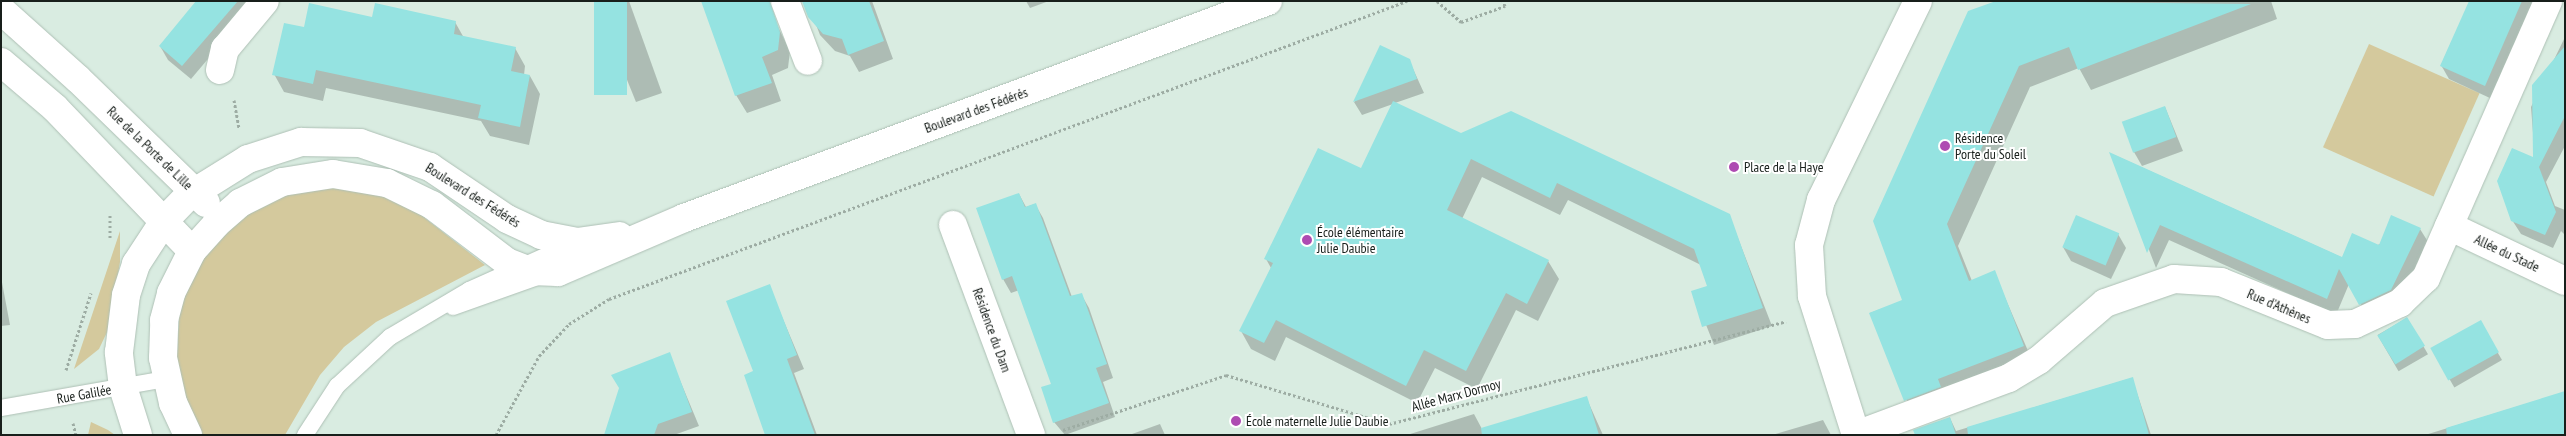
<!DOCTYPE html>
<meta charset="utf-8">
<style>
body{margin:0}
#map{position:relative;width:2566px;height:436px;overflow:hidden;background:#d9ece1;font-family:"PT Sans Narrow",sans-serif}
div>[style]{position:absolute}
.green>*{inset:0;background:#d4c99d;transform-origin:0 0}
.shadow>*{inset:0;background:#0003;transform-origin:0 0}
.building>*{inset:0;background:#95e3e1;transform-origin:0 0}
.path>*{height:3px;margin-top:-1.5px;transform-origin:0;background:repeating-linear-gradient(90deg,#9daca3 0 2.5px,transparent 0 5px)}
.roads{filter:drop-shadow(0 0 1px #aec0b5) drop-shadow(0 0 1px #aec0b5)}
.lane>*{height:16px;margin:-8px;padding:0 8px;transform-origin:8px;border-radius:8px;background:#fff}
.street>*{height:28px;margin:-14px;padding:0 14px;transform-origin:14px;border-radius:14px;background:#fff}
.secondary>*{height:28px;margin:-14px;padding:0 14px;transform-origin:14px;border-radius:14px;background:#fff}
.highway>*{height:28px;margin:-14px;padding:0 14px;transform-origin:14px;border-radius:14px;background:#fff}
.dots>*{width:14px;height:14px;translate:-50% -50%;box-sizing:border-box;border:2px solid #fff;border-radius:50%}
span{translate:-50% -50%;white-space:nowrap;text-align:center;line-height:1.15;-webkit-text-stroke:4px #fff;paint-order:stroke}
.street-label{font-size:14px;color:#181f1b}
.poi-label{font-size:14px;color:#181f1b}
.left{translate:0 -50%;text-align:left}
.frame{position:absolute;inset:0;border:2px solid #181f1b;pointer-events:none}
</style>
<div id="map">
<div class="green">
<div style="left:2369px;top:44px;width:121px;height:113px;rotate:24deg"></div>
<div style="clip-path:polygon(327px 185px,398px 197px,485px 265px,376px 322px,344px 347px,320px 375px,285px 435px,202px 435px,184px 400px,176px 366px,180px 306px,203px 254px,231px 223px,277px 195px)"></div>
<div style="clip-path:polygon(120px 231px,120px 262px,109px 328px,99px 349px,74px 369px)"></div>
<div style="clip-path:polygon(91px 422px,108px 430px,115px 435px,88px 435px)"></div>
</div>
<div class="shadow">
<div style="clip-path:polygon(197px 1px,257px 1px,191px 79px,168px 60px,160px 46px)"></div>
<div style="clip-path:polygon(595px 1px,629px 1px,662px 93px,636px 102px)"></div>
<div style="clip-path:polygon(807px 1px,872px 1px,893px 59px,859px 72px,850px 56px,835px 51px,820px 35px)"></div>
<div style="clip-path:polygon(1026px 1px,1049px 1px,1030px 8px)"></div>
<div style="clip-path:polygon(1999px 1px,2054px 1px,2057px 6px,2071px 1px,2271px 1px,2277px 19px,2091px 90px,2079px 68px,2030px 87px,1958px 246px,1972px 281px,1994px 272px,2035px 367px,1913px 415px,1870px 313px,1903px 301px)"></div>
<div style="clip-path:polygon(2470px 1px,2536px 1px,2492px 99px,2449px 79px,2441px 65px)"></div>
<div style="clip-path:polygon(771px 13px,790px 51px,788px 68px,772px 75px,781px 101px,747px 113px,736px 95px)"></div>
<div style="clip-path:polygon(373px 18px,455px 22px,464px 38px,515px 48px,525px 66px,524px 75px,530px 76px,540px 94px,529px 145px,490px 136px,481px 121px,326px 88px,323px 101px,284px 92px,274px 74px,305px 28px)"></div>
<div style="clip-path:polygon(2565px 37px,2565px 146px,2546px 182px,2555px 206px,2565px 210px,2565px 235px,2561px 231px,2553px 248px,2521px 234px,2512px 220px,2535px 159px,2531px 107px)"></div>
<div style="clip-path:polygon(1409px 60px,1424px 93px,1395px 103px,1461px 134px,1729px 215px,1772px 326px,1714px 345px,1693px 292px,1709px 286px,1701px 265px,1568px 200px,1560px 215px,1482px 177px,1462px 219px,1548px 261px,1559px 279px,1538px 321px,1516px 310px,1477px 389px,1435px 368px,1417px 403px,1286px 337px,1275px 361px,1251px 349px,1241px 331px,1271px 268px,1266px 259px,1361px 170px,1393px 104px,1362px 115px,1354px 102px)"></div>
<div style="clip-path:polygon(2165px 107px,2183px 151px,2142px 166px,2134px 152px)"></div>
<div style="clip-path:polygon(2112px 154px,2343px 258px,2420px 229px,2430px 245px,2400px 306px,2370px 320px,2349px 284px,2336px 315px,2169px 240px,2156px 268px)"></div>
<div style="clip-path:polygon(1019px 194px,1026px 207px,1035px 204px,1043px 218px,1072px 297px,1081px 294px,1089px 308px,1113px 378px,1103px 382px,1115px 417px,1065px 435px,1054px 422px,1053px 384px,1019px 290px,1011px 293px,1003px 279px)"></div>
<div style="clip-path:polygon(2118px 234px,2126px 248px,2111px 279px,2071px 261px,2063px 247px)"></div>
<div style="clip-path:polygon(1px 277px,10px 325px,1px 326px)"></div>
<div style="clip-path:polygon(769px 286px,804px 369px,794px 373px,817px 435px,767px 435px,754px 372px)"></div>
<div style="left:2407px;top:318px;width:42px;height:34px;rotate:60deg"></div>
<div style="left:2480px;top:322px;width:44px;height:55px;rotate:60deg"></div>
<div style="clip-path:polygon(669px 354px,699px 426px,674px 435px,606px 435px)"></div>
<div style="clip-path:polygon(2132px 378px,2151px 435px,1916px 435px,1950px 418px,1956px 431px)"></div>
<div style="clip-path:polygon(2565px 392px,2565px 435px,2425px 435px)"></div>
<div style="clip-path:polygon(1586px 397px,1603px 435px,1407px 435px,1474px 414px,1482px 429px)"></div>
<div style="clip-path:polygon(1823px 420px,1831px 435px,1772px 435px)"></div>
<div style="clip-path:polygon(1160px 424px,1165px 435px,1132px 434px)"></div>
</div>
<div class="building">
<div style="clip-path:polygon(196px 1px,238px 1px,182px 66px,159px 46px)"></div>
<div style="left:594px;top:1px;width:33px;height:94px"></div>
<div style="clip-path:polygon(701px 1px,770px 1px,780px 32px,778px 50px,762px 57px,772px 83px,735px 96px)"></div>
<div style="clip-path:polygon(802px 1px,869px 1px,884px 41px,848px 55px,842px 39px,823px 34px,808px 17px)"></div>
<div style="clip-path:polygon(1996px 1px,2251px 4px,2078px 70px,2069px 47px,2019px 66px,1947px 224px,1969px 281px,1995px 270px,2024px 346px,1938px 379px,1941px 387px,1904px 401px,1869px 313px,1902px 300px,1873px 221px,1968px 11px)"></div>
<div style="clip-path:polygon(2469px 1px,2522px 1px,2485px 86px,2440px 66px)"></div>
<div style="clip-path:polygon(309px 3px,372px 17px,375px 3px,456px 21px,454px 34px,516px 47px,511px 71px,530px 75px,520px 127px,478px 118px,481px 105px,420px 92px,316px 70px,313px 84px,272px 75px,284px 23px,304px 27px)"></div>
<div style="clip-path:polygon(1380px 45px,1410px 59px,1417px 79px,1353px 102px)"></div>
<div style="clip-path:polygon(2565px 46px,2565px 116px,2539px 167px,2556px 212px,2545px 235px,2511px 221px,2497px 181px,2512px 148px,2533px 157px,2532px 85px)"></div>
<div style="clip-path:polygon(1393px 101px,1461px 133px,1511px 111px,1730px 214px,1763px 308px,1702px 327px,1691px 291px,1707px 286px,1694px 249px,1557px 183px,1550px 198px,1471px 159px,1447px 210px,1549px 260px,1527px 304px,1506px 293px,1466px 371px,1424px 350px,1406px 386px,1276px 320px,1264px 343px,1239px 331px,1273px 263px,1264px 259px,1318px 148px,1361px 168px)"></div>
<div style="left:2165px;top:106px;width:33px;height:46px;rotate:70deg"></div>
<div style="clip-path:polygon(2109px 152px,2342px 257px,2352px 233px,2379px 245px,2391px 215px,2421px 228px,2391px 290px,2359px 305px,2339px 269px,2327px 299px,2160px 225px,2147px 253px)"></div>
<div style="clip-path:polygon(1019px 193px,1025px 207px,1036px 203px,1070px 296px,1082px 293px,1107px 364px,1096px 368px,1109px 403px,1053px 423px,1041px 387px,1051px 384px,1012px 276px,1002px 280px,976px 208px)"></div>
<div style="left:2076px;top:215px;width:47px;height:35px;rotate:23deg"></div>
<div style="clip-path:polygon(770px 284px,797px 355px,787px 359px,815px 435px,765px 435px,744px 375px,753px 371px,726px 301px)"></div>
<div style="left:2407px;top:317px;width:34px;height:35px;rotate:58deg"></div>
<div style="left:2481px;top:320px;width:37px;height:58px;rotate:61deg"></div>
<div style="clip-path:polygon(670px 352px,692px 412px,658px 424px,654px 435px,604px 435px,619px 388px,611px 375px)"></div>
<div style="clip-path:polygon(2133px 377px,2149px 435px,1968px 435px,1967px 427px)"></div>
<div style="clip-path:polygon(2565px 391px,2565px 435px,2447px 435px,2446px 428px)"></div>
<div style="clip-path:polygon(1587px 396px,1599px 435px,1482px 435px,1481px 428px)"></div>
<div style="clip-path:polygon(1950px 417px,1956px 435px,1915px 435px,1913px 430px)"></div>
</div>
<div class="path">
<div style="left:1437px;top:1px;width:32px;rotate:41deg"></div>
<div style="left:1461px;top:22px;width:47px;rotate:-20deg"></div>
<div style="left:1505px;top:6px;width:5px;rotate:-112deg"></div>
<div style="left:234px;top:100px;width:28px;rotate:80deg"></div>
<div style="left:110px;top:215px;width:25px;rotate:90deg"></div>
<div style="left:66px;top:370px;width:81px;rotate:-72deg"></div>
<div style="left:73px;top:423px;width:12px;rotate:76deg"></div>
<div style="left:1063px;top:430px;width:172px;rotate:-18.6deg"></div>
<div style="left:1226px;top:375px;width:170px;rotate:16.7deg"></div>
<div style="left:1389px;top:424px;width:410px;rotate:-14.5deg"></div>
<div style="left:496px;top:435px;width:90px;rotate:-61.4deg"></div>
<div style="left:539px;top:356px;width:44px;rotate:-46.8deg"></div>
<div style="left:569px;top:324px;width:47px;rotate:-32deg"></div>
<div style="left:609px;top:299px;width:852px;rotate:-20.48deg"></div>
</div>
<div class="roads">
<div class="lane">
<div style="left:453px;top:307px;width:96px;rotate:-19.6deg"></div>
<div style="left:1px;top:408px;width:168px;rotate:-10deg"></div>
<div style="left:305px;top:435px;width:59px;rotate:-56.9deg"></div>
<div style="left:337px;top:386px;width:72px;rotate:-42.8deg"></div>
<div style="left:390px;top:337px;width:92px;rotate:-30.7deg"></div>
<div style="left:469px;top:290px;width:115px;rotate:-24.1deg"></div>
</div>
<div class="street">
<div style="left:785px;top:1px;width:64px;rotate:69deg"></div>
<div style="left:220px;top:70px;width:22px;rotate:-77deg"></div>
<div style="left:225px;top:49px;width:62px;rotate:-50.2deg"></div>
<div style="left:953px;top:225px;width:224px;rotate:69.6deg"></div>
<div style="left:2449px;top:226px;width:128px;rotate:25.4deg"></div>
<div style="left:1856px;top:435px;width:163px;rotate:-20.4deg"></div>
<div style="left:2009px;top:378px;width:35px;rotate:-31deg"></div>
<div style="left:2039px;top:360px;width:87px;rotate:-40.8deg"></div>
<div style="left:2105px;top:303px;width:73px;rotate:-19.2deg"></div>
<div style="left:2174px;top:279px;width:47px;rotate:3.7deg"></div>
<div style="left:2221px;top:282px;width:115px;rotate:21.9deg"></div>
<div style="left:2328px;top:325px;width:27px;rotate:-2deg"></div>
<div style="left:2355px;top:324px;width:50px;rotate:-25deg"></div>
<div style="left:2400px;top:303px;width:36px;rotate:-44deg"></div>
<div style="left:2426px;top:278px;width:303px;rotate:-66.2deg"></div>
<div style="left:1856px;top:435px;width:146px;rotate:-107.6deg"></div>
<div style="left:1812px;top:296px;width:51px;rotate:-93.4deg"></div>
<div style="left:1809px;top:245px;width:47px;rotate:-75.1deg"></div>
<div style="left:1821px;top:200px;width:221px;rotate:-64deg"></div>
</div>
<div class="secondary">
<div style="left:78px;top:79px;width:178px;rotate:44.1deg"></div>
<div style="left:55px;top:108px;width:198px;rotate:46.2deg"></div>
<div style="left:138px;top:435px;width:50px;rotate:-107.4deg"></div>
<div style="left:123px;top:387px;width:35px;rotate:-97deg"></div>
<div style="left:119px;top:352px;width:57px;rotate:-83deg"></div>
<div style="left:126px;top:295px;width:33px;rotate:-72deg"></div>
<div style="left:136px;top:264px;width:51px;rotate:-56.9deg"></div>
<div style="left:164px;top:221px;width:33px;rotate:-46deg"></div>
<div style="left:187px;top:197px;width:72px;rotate:-31.9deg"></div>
<div style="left:248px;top:159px;width:56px;rotate:-17.8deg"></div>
<div style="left:301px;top:142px;width:59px;rotate:1deg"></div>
<div style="left:360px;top:143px;width:74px;rotate:18.9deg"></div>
<div style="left:430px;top:167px;width:93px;rotate:34deg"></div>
<div style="left:507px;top:219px;width:38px;rotate:25deg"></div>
<div style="left:541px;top:235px;width:37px;rotate:11deg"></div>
<div style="left:577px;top:242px;width:43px;rotate:-7.9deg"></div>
<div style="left:188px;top:435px;width:35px;rotate:-115deg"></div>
<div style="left:173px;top:403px;width:46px;rotate:-102.5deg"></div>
<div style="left:163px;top:358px;width:38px;rotate:-88deg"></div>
<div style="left:164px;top:320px;width:28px;rotate:-75deg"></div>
<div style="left:171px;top:293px;width:47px;rotate:-63.4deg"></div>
<div style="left:192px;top:251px;width:36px;rotate:-48deg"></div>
<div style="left:216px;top:224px;width:32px;rotate:-41deg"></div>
<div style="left:240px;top:203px;width:47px;rotate:-26.6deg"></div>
<div style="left:282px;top:182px;width:52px;rotate:-8.9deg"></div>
<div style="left:333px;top:174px;width:55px;rotate:9.5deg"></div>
<div style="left:387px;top:183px;width:50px;rotate:26.1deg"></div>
<div style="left:432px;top:205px;width:94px;rotate:37.2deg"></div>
<div style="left:507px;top:262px;width:25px;rotate:21deg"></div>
<div style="left:530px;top:271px;width:28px;rotate:2deg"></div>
<div style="left:558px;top:272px;width:137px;rotate:-23.2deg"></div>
<div style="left:684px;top:218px;width:623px;rotate:-20.38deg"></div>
</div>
<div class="highway">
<div style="left:1px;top:10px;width:103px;rotate:41.9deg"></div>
<div style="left:1px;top:62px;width:71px;rotate:40.4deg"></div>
</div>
</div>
<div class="dots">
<div style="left:1945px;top:146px;background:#ae4bb2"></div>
<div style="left:1734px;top:167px;background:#ae4bb2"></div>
<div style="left:1307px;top:240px;background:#ae4bb2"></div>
<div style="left:1236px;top:421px;background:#ae4bb2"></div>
</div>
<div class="street-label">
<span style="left:976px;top:110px;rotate:-20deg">Boulevard des Fédérés</span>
<span style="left:150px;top:148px;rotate:44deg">Rue de la Porte de Lille</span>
<span style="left:473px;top:195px;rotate:32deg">Boulevard des Fédérés</span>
<span style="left:2507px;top:253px;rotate:25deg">Allée du Stade</span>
<span style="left:2279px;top:306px;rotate:23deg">Rue d'Athènes</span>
<span style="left:992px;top:330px;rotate:70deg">Résidence du Dam</span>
<span style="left:84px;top:394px;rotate:-10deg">Rue Galilée</span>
<span style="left:1456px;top:395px;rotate:-15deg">Allée Marx Dormoy</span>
</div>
<div class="poi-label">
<span class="left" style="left:1955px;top:146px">Résidence<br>Porte du Soleil</span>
<span class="left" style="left:1744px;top:167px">Place de la Haye</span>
<span class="left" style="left:1317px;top:240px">École élémentaire<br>Julie Daubie</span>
<span class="left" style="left:1246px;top:421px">École maternelle Julie Daubie</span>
</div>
<div class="frame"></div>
</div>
